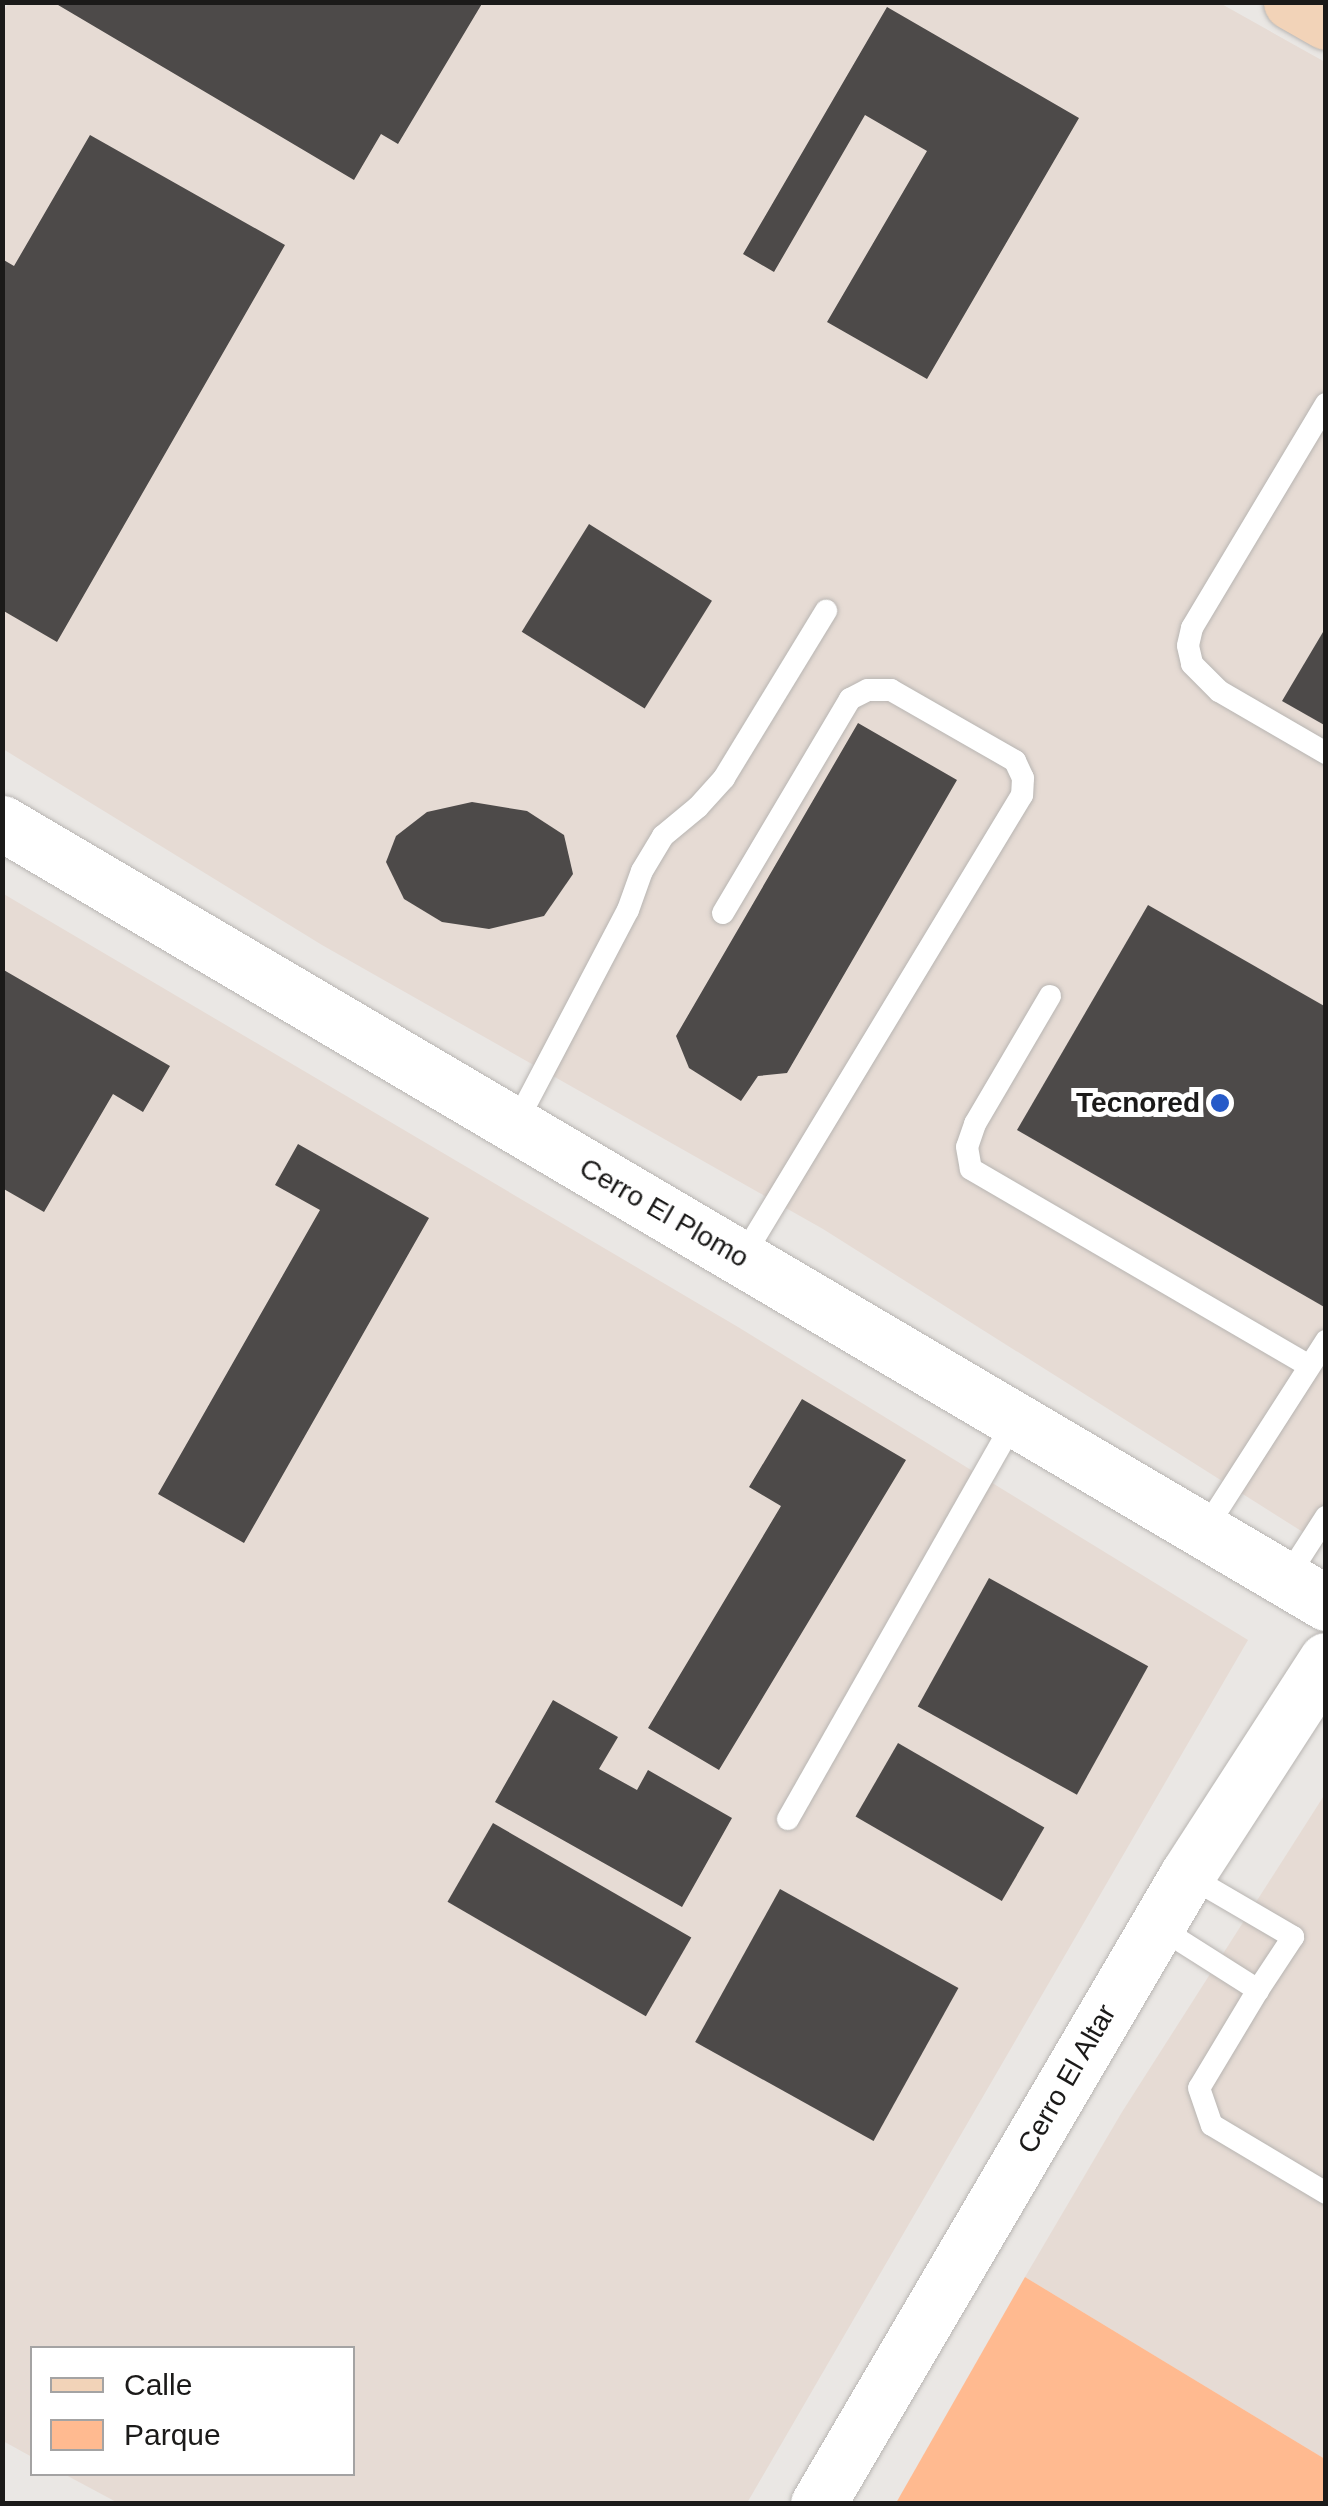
<!DOCTYPE html>
<style>
body{margin:0}
#map{position:relative;width:1328px;height:2506px;overflow:hidden;background:#eae7e4;font-family:Helvetica,sans-serif}
div>[style]{position:absolute}
.built>*{inset:0;background:#e6dbd4}
.green>*{inset:0;background:#ffba90}
.building>*{inset:0;background:#4d4a49;transform-origin:0 0}
.roads{filter:drop-shadow(0 0 2px #b8b5b2) drop-shadow(0 0 2px #b8b5b2)}
.service>*{height:22px;margin:-11px;padding:0 11px;transform-origin:11px;border-radius:11px;background:#fff}
.tertiary>*{height:55px;margin:-27.5px;padding:0 27.5px;transform-origin:27.5px;border-radius:27.5px;background:#fff}
.secondary>*{height:55px;margin:-27.5px;padding:0 27.5px;transform-origin:27.5px;border-radius:27.5px;background:#f2d3b8}
.dots>*{width:28px;height:28px;translate:-50% -50%;box-sizing:border-box;border:5px solid #fff;border-radius:50%}
span{translate:-50% -50%;white-space:nowrap;text-align:center;line-height:1.15;-webkit-text-stroke:10px #fff;paint-order:stroke}
.poi-label{font-size:28px;color:#1b1a19;font-weight:700}
.right{translate:-100% -50%;text-align:right}
.street-label{font-size:28px;color:#1b1a19}
.frame{position:absolute;inset:0;border:5px solid #1b1a19;pointer-events:none}
.legend{position:absolute;left:30px;top:2346px;width:325px;height:130px;box-sizing:border-box;background:#fff;border:2px solid #a4a3a3;margin:0;padding:12px 18px;list-style:none;font-size:30px;color:#1b1a19}
.legend li{display:flex;align-items:center;gap:20px;height:50px}
.legend b{width:50px;border:2px solid #a4a3a3}
</style>
<div id="map">
<div class="built">
<div style="clip-path:polygon(1218px 2px,1325px 62px,1325px 1546px,823px 1229px,322px 945px,3px 749px,2px 13px,9px 3px)"></div>
<div style="clip-path:polygon(2px 893px,738px 1327px,1248px 1640px,747px 2503px,120px 2504px,64px 2474px,352px 2474px,352px 2348px,32px 2348px,32px 2457px,3px 2441px)"></div>
<div style="clip-path:polygon(1325px 1794px,1325px 2459px,1025px 2277px,1122px 2112px)"></div>
</div>
<div class="green">
<div style="clip-path:polygon(1025px 2277px,1325px 2459px,1325px 2503px,896px 2503px)"></div>
</div>
<div class="building">
<div style="clip-path:polygon(53px 2px,483px 2px,398px 144px,381px 134px,354px 180px)"></div>
<div style="clip-path:polygon(887px 7px,1079px 118px,927px 379px,827px 322px,927px 151px,865px 115px,774px 272px,743px 254px)"></div>
<div style="clip-path:polygon(90px 135px,285px 245px,57px 642px,2px 610px,2px 259px,14px 266px)"></div>
<div style="left:589px;top:524px;width:145px;height:127px;rotate:32deg"></div>
<div style="clip-path:polygon(1326px 627px,1326px 726px,1282px 701px)"></div>
<div style="clip-path:polygon(858px 723px,957px 780px,787px 1073px,758px 1076px,741px 1101px,689px 1068px,676px 1036px)"></div>
<div style="clip-path:polygon(472px 802px,527px 811px,564px 835px,573px 874px,544px 916px,489px 929px,442px 922px,404px 899px,386px 862px,396px 836px,427px 812px)"></div>
<div style="clip-path:polygon(1148px 905px,1326px 1007px,1326px 1308px,1017px 1130px)"></div>
<div style="clip-path:polygon(2px 969px,170px 1066px,143px 1112px,113px 1094px,44px 1212px,2px 1188px)"></div>
<div style="clip-path:polygon(298px 1144px,429px 1218px,244px 1543px,158px 1494px,320px 1210px,275px 1185px)"></div>
<div style="clip-path:polygon(802px 1399px,906px 1460px,719px 1770px,648px 1728px,781px 1506px,749px 1487px)"></div>
<div style="left:989px;top:1578px;width:182px;height:147px;rotate:29deg"></div>
<div style="clip-path:polygon(553px 1700px,618px 1737px,599px 1769px,637px 1790px,648px 1770px,732px 1818px,682px 1907px,495px 1802px)"></div>
<div style="left:898px;top:1743px;width:169px;height:85px;rotate:30deg"></div>
<div style="left:493px;top:1823px;width:229px;height:91px;rotate:30deg"></div>
<div style="left:780px;top:1889px;width:204px;height:175px;rotate:29deg"></div>
</div>
<div class="roads">
<div class="service">
<div style="left:1326px;top:404px;width:261px;rotate:120.9deg"></div>
<div style="left:1192px;top:628px;width:18px;rotate:103deg"></div>
<div style="left:1188px;top:646px;width:18px;rotate:77deg"></div>
<div style="left:1192px;top:664px;width:38px;rotate:45deg"></div>
<div style="left:1219px;top:691px;width:124px;rotate:30.1deg"></div>
<div style="left:723px;top:913px;width:249px;rotate:-59.3deg"></div>
<div style="left:850px;top:699px;width:20px;rotate:-27deg"></div>
<div style="left:868px;top:690px;width:23px"></div>
<div style="left:891px;top:690px;width:143px;rotate:29.8deg"></div>
<div style="left:1015px;top:761px;width:19px;rotate:65deg"></div>
<div style="left:1023px;top:778px;width:17px;rotate:93deg"></div>
<div style="left:1022px;top:795px;width:541px;rotate:121.16deg"></div>
<div style="left:1050px;top:996px;width:148px;rotate:120.4deg"></div>
<div style="left:975px;top:1124px;width:24px;rotate:109deg"></div>
<div style="left:967px;top:1147px;width:22px;rotate:80deg"></div>
<div style="left:971px;top:1169px;width:391px;rotate:30.2deg"></div>
<div style="left:515px;top:1125px;width:243px;rotate:-62.3deg"></div>
<div style="left:628px;top:910px;width:41px;rotate:-70.3deg"></div>
<div style="left:642px;top:871px;width:41px;rotate:-59deg"></div>
<div style="left:663px;top:836px;width:45px;rotate:-39.6deg"></div>
<div style="left:698px;top:807px;width:39px;rotate:-48deg"></div>
<div style="left:724px;top:778px;width:196px;rotate:-58.6deg"></div>
<div style="left:1204px;top:1531px;width:226px;rotate:-57.3deg"></div>
<div style="left:1286px;top:1579px;width:74px;rotate:-57.2deg"></div>
<div style="left:788px;top:1819px;width:459px;rotate:-60.4deg"></div>
<div style="left:1187px;top:1875px;width:123px;rotate:30.3deg"></div>
<div style="left:1293px;top:1937px;width:64px;rotate:123.4deg"></div>
<div style="left:1157px;top:1926px;width:120px;rotate:32.4deg"></div>
<div style="left:1258px;top:1990px;width:114px;rotate:121deg"></div>
<div style="left:1199px;top:2088px;width:39px;rotate:71deg"></div>
<div style="left:1212px;top:2125px;width:133px;rotate:30.8deg"></div>
</div>
<div class="tertiary">
<div style="left:2px;top:823px;width:1537px;rotate:30.5deg"></div>
<div style="left:818px;top:2504px;width:729px;rotate:-59.6deg"></div>
<div style="left:1187px;top:1875px;width:256px;rotate:-57.1deg"></div>
</div>
<div class="secondary">
<div style="left:1291px;top:2px;width:40px;rotate:29.7deg"></div>
</div>
</div>
<div class="dots">
<div style="left:1220px;top:1103px;background:#265ac8"></div>
</div>
<div class="poi-label">
<span class="right" style="left:1200px;top:1103px">Tecnored</span>
</div>
<div class="street-label">
<span style="left:664px;top:1213px;rotate:30deg">Cerro El Plomo</span>
<span style="left:1067px;top:2079px;rotate:-60deg">Cerro El Altar</span>
</div>
<div class="frame"></div>
<ul class="legend">
<li><b style="height:12px;background:#f2d3b8"></b>Calle</li>
<li><b style="height:28px;background:#ffba90"></b>Parque</li>
</ul>
</div>
